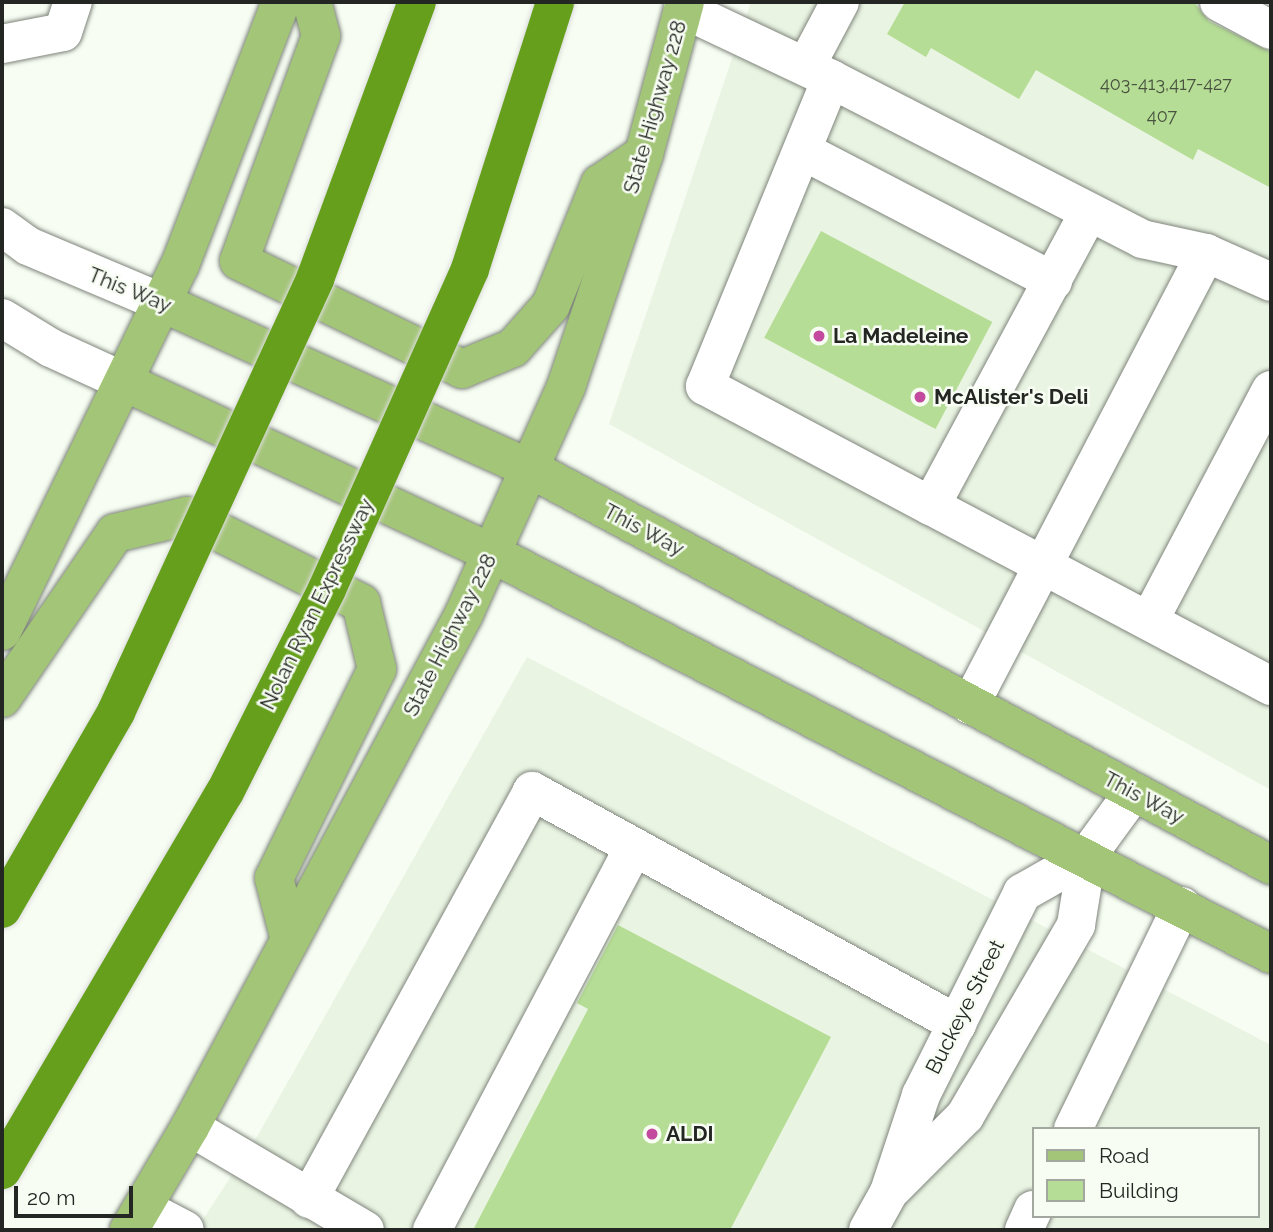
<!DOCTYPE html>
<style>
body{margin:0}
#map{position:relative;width:1273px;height:1232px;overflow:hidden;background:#f7fdf3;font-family:Raleway,sans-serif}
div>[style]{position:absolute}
.built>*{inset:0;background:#eaf4e3}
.building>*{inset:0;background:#b6dd96;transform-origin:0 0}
.roads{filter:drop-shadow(0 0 2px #7f857c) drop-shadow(0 0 2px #7f857c)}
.minor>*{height:38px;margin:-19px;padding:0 19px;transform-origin:19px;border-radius:19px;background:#fff}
.major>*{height:38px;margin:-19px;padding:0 19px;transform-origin:19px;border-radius:19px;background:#a3c577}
.bridges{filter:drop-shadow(0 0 2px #dcdcdc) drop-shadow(0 0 2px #dcdcdc)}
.highway-bridge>*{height:38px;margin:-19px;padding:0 19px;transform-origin:19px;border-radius:19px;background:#659f1c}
.dots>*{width:19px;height:19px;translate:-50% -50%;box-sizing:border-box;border:4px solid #f7fdf3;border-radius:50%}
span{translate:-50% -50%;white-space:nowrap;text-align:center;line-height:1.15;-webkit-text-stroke:5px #f7fdf3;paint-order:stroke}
.number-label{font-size:18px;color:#48543f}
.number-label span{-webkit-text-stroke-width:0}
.street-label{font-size:21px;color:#232622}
.poi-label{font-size:21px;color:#232622;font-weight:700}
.left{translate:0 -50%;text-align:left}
.frame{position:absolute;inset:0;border:4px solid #232622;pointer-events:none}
.legend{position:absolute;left:1032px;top:1127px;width:228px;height:91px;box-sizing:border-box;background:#f7fdf3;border:2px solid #a2a79f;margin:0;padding:9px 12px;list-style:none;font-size:21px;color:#232622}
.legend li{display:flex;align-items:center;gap:14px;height:35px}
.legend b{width:35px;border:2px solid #a2a79f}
.scale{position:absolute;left:14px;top:1186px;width:119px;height:32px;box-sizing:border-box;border:4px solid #232622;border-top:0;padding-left:9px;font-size:21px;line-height:24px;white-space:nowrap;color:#232622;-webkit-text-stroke:5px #f7fdf3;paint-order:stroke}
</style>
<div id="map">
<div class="built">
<div style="clip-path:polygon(751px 2px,1261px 2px,1271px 7px,1271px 790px,609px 424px)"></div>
<div style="clip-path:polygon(evenodd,527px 657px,1271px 1045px,1271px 1230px,196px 1230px,258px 1135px,527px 657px,1033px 1129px,1257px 1129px,1257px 1216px,1033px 1216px,1033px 1129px)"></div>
</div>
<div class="building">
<div style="clip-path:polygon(905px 2px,1194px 2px,1209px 21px,1271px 52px,1271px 188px,1198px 149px,1193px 160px,1036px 70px,1019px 99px,931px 48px,926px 57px,887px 34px)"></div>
<div style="left:821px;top:231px;width:194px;height:121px;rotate:28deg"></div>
<div style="clip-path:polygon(618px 925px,831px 1037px,730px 1230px,473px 1230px,588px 1009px,577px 1003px)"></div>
</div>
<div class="roads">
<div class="minor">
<div style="left:1219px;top:2px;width:59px;rotate:28.3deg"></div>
<div style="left:683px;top:9px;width:164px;rotate:25.3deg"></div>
<div style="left:831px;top:79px;width:350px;rotate:27.2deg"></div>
<div style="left:1142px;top:239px;width:66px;rotate:12.3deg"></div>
<div style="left:1206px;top:253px;width:71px;rotate:24deg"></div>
<div style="left:2px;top:44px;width:62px;rotate:-11.1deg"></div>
<div style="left:63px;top:32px;width:32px;rotate:-72deg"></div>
<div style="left:806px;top:66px;width:72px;rotate:-62deg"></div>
<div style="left:831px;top:79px;width:332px;rotate:112.3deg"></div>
<div style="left:705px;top:386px;width:256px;rotate:28deg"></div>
<div style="left:803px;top:151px;width:282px;rotate:27.5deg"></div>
<div style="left:1089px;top:212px;width:334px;rotate:118.3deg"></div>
<div style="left:931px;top:506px;width:385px;rotate:27.9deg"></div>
<div style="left:2px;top:227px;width:32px;rotate:36deg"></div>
<div style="left:28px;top:246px;width:147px;rotate:22.9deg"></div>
<div style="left:2px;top:318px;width:57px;rotate:31.5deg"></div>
<div style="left:51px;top:348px;width:84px;rotate:24.7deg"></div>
<div style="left:1149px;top:621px;width:261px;rotate:-62.2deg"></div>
<div style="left:970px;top:705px;width:510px;rotate:-62.43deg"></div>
<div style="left:190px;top:1127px;width:203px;rotate:30.5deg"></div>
<div style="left:1073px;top:1129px;width:248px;rotate:-64deg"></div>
<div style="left:893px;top:1188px;width:102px;rotate:-45deg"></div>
<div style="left:965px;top:1116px;width:221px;rotate:-59.8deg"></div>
<div style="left:1076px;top:925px;width:70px;rotate:-80.9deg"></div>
<div style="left:309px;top:1199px;width:465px;rotate:-61.3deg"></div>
<div style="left:532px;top:791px;width:485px;rotate:28.7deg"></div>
<div style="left:143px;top:1208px;width:47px;rotate:27.6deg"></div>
<div style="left:432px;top:1230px;width:433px;rotate:-62.2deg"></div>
<div style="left:868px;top:1230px;width:43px;rotate:-61.1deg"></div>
<div style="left:889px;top:1192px;width:102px;rotate:-71.7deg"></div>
<div style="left:921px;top:1095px;width:226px;rotate:-63.4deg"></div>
<div style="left:1022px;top:893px;width:75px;rotate:-29.6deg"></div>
<div style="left:1087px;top:856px;width:78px;rotate:-53.9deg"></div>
<div style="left:1024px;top:1230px;width:22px;rotate:-66deg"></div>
</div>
<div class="major">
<div style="left:312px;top:2px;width:35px;rotate:75deg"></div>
<div style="left:321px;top:36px;width:239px;rotate:110deg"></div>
<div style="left:239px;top:261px;width:248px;rotate:25.8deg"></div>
<div style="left:462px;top:369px;width:55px;rotate:-22.4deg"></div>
<div style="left:513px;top:348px;width:57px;rotate:-48.5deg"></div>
<div style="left:551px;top:305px;width:131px;rotate:-68deg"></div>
<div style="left:600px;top:184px;width:53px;rotate:-34.3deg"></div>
<div style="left:163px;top:303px;width:401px;rotate:24.3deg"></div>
<div style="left:529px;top:468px;width:842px;rotate:28.15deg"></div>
<div style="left:127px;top:383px;width:402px;rotate:25deg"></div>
<div style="left:491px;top:553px;width:877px;rotate:27.21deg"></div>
<div style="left:2px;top:631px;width:407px;rotate:-64.1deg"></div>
<div style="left:180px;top:265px;width:282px;rotate:-69deg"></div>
<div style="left:2px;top:698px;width:200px;rotate:-55.6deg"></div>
<div style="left:115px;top:533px;width:74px;rotate:-13.3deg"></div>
<div style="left:187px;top:516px;width:195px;rotate:26.6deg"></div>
<div style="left:361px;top:603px;width:68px;rotate:76.4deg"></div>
<div style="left:377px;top:669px;width:233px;rotate:116.2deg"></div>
<div style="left:274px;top:878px;width:64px;rotate:75.5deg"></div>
<div style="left:129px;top:1230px;width:120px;rotate:-59.4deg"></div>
<div style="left:190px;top:1127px;width:582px;rotate:-61.89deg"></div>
<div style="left:464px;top:614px;width:249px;rotate:-65.8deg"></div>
<div style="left:566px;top:387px;width:246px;rotate:-71.5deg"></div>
<div style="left:644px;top:154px;width:157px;rotate:-74.9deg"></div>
</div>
</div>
<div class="bridges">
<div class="highway-bridge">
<div style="left:2px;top:909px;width:228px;rotate:-59.9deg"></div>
<div style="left:116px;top:712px;width:477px;rotate:-65.3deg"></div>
<div style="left:315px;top:279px;width:295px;rotate:-69.8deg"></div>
<div style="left:2px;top:1170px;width:439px;rotate:-59.5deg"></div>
<div style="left:225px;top:792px;width:227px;rotate:-63.3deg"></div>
<div style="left:327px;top:589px;width:350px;rotate:-65.9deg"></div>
<div style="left:470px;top:269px;width:280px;rotate:-72.3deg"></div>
</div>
</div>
<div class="dots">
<div style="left:819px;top:336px;background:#c34a9e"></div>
<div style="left:920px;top:397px;background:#c34a9e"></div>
<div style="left:652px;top:1134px;background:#c34a9e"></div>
</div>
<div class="number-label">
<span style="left:1166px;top:84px">403-413,417-427</span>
<span style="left:1162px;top:116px">407</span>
</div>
<div class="street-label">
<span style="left:655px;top:107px;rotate:-74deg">State Highway 228</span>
<span style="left:130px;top:290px;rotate:22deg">This Way</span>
<span style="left:644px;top:530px;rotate:28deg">This Way</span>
<span style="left:317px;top:604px;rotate:-64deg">Nolan Ryan Expressway</span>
<span style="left:450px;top:635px;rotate:-63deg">State Highway 228</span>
<span style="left:1144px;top:798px;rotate:28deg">This Way</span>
<span style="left:965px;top:1007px;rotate:-63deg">Buckeye Street</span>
</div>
<div class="poi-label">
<span class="left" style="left:833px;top:336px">La Madeleine</span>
<span class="left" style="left:934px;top:397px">McAlister's Deli</span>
<span class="left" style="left:666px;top:1134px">ALDI</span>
</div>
<div class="frame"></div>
<ul class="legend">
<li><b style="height:9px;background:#a3c577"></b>Road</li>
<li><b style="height:19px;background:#b6dd96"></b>Building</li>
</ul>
<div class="scale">20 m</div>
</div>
